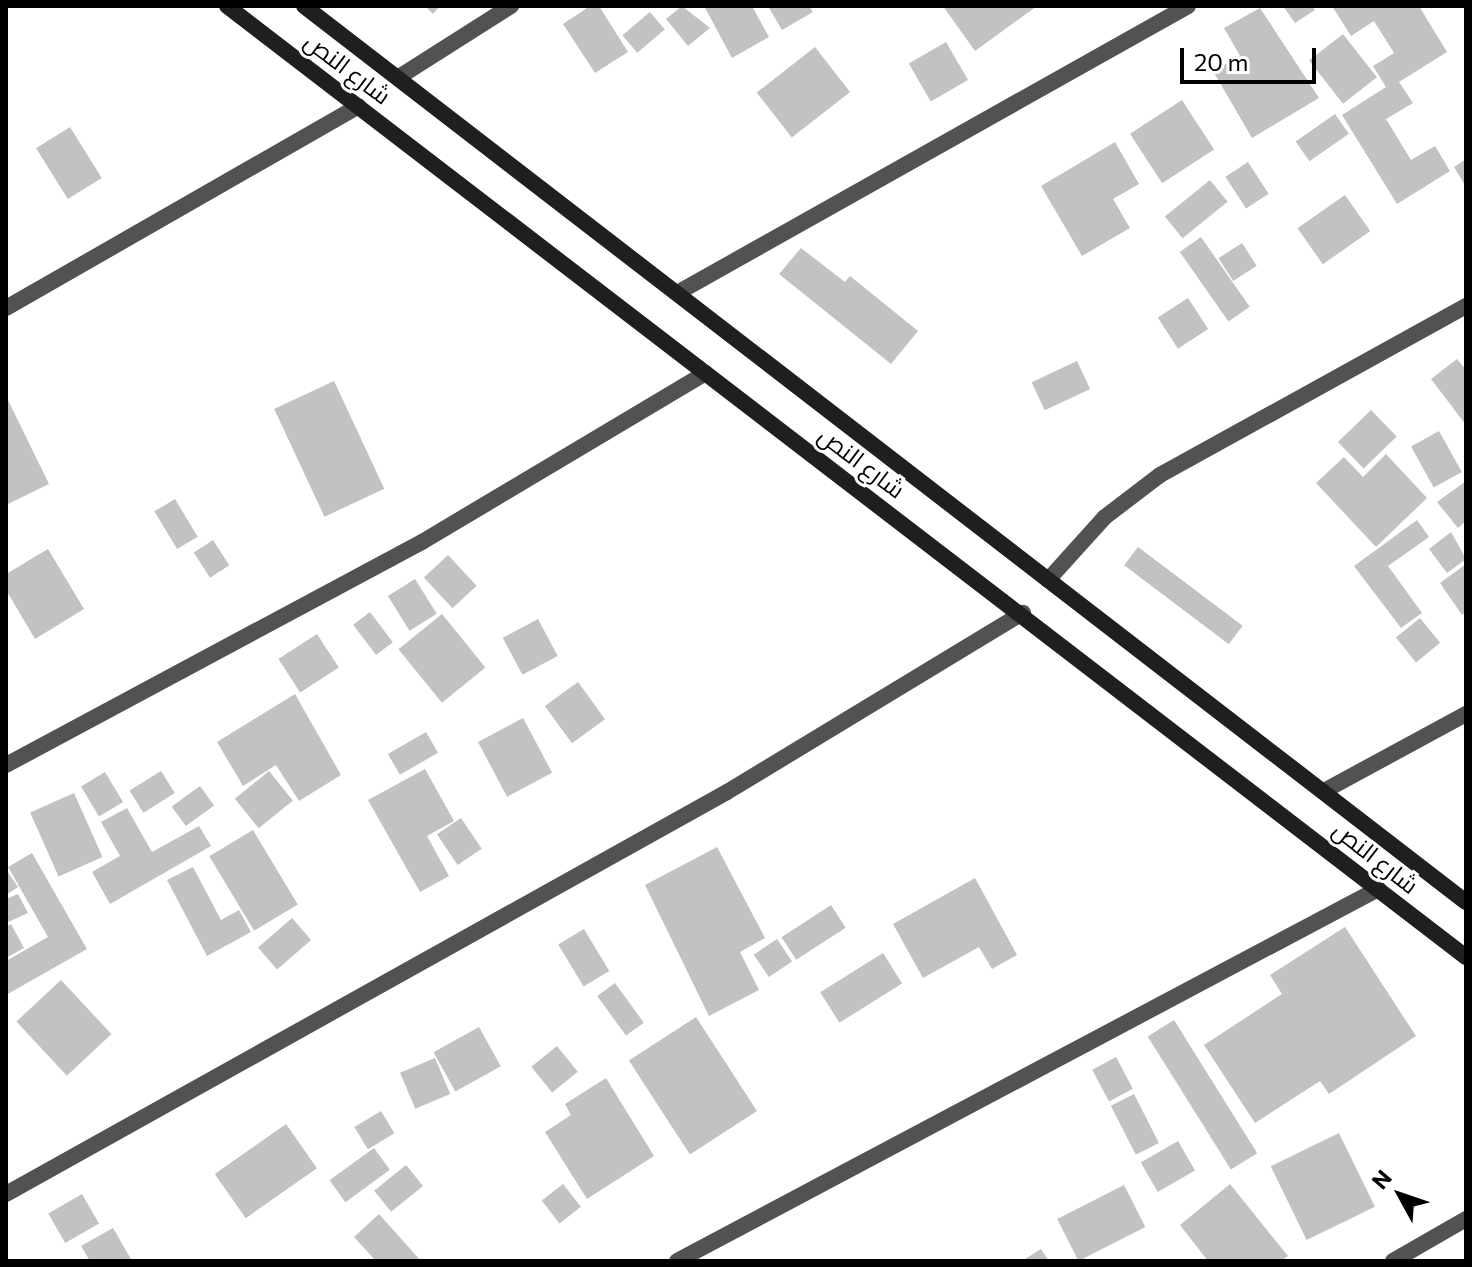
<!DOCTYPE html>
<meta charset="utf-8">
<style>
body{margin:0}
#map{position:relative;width:1472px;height:1267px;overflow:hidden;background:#fff;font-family:Commissioner,Cairo,sans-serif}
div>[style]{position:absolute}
.building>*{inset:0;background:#c2c2c2;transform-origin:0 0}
.minor>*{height:16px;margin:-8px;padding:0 8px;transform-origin:8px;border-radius:8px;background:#525252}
.secondary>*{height:16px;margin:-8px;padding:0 8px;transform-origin:8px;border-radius:8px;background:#1f1f1f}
span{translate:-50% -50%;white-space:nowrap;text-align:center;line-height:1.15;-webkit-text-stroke:6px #fff;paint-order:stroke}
.street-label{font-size:24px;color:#000}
.frame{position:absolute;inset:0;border:8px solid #000;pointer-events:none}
.north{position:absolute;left:1360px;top:1155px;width:80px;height:80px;-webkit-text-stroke:6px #fff;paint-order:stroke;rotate:310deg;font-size:22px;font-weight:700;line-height:32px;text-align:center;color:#000}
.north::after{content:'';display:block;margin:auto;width:28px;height:36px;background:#000;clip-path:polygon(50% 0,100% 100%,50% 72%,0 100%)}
.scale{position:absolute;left:1180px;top:48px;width:136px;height:36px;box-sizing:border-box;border:4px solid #000;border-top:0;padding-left:10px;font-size:24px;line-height:28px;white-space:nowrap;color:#000;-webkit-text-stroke:6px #fff;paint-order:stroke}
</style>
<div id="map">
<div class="building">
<div style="clip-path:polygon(425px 6px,440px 6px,433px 14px)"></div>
<div style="clip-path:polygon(590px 6px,599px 6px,628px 52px,595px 73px,563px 24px)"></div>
<div style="clip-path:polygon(682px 6px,710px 28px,688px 46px,666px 19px)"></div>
<div style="clip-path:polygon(704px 6px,752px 6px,769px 37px,732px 58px)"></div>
<div style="clip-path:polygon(768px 6px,809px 6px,813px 12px,782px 30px)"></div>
<div style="clip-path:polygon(943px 6px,1037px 6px,975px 51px)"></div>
<div style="clip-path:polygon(1283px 6px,1312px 6px,1315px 10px,1295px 23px)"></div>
<div style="clip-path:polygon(1332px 6px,1419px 6px,1447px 52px,1399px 82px,1413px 103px,1386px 119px,1411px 160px,1435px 146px,1450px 171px,1397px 204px,1342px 115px,1386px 87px,1373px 66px,1394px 53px,1374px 21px,1351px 36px)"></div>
<div style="clip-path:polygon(1260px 8px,1319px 98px,1252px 138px,1213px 71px,1240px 56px,1224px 28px)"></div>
<div style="left:650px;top:12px;width:23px;height:36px;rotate:50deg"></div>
<div style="left:1343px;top:34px;width:55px;height:43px;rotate:52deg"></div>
<div style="left:946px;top:42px;width:44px;height:43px;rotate:60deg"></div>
<div style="left:815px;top:47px;width:57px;height:74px;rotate:52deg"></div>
<div style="left:1182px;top:100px;width:59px;height:62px;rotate:57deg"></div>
<div style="left:1335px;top:114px;width:24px;height:48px;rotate:55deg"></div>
<div style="left:70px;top:127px;width:60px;height:40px;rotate:58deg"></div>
<div style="clip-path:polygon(1115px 142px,1139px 184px,1113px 199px,1130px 228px,1082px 256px,1041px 186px)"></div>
<div style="clip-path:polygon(1466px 159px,1466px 187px,1454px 167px)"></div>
<div style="left:1248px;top:162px;width:38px;height:27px;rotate:57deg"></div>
<div style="left:1210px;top:180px;width:28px;height:58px;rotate:51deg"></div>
<div style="left:1345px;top:195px;width:44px;height:58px;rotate:55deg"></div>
<div style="left:1201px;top:237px;width:85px;height:26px;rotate:55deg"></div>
<div style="left:1242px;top:243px;width:27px;height:28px;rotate:57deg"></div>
<div style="clip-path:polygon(801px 248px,845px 282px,850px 276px,918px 331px,891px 364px,779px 274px)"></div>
<div style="left:1188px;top:298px;width:37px;height:36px;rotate:57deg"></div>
<div style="clip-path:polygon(1457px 359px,1466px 370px,1466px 425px,1431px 379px)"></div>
<div style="left:1077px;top:361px;width:31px;height:50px;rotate:65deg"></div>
<div style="left:334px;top:381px;width:119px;height:66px;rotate:65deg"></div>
<div style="clip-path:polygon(6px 396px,49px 484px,6px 505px)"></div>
<div style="left:1371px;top:410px;width:37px;height:46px;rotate:46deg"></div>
<div style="left:1439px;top:431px;width:47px;height:32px;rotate:61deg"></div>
<div style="clip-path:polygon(1386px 454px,1427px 498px,1376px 547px,1316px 483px,1344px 457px,1363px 477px)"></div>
<div style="clip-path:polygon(1466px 481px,1466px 521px,1458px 528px,1437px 502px)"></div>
<div style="left:175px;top:499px;width:44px;height:24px;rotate:59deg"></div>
<div style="clip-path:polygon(1417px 520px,1429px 537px,1388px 566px,1422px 613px,1401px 628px,1354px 566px)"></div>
<div style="clip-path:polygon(1451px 532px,1466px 559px,1447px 573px,1429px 549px)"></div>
<div style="left:213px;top:540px;width:30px;height:23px;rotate:57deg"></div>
<div style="left:1138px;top:547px;width:131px;height:23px;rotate:37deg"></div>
<div style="clip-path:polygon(48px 549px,84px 609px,35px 639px,6px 590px,6px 574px)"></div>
<div style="left:448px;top:555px;width:42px;height:33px;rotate:47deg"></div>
<div style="clip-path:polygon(1466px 564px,1466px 612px,1462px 615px,1440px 583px)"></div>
<div style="left:415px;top:579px;width:41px;height:32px;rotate:58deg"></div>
<div style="left:370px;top:612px;width:38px;height:21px;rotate:53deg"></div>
<div style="left:442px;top:614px;width:69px;height:56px;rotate:51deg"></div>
<div style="left:1420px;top:618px;width:32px;height:31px;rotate:51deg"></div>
<div style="left:538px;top:619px;width:42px;height:40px;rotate:62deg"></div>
<div style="left:317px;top:634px;width:40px;height:46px;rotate:57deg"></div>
<div style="left:578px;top:682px;width:46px;height:41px;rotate:54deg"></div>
<div style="clip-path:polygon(295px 694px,341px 775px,299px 801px,276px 765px,243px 786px,217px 742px)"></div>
<div style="left:523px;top:718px;width:62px;height:51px;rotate:62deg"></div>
<div style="left:426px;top:732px;width:24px;height:44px;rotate:60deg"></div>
<div style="clip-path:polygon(425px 769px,454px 821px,427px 836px,449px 876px,420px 892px,368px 800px)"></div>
<div style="left:161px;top:771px;width:26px;height:37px;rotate:58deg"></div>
<div style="left:269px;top:771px;width:38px;height:44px;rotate:51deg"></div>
<div style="left:105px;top:772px;width:35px;height:28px;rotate:59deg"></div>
<div style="left:200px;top:786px;width:24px;height:35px;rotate:54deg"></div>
<div style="left:74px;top:793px;width:70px;height:48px;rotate:66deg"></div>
<div style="clip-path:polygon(127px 808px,152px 852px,199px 826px,211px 846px,110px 904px,92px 872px,120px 856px,101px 822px)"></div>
<div style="left:461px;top:818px;width:37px;height:29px;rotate:56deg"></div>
<div style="left:253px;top:830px;width:87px;height:51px;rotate:59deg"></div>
<div style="clip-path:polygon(717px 847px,765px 938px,740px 952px,759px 990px,709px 1016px,645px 885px)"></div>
<div style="clip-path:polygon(32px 853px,87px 949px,6px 995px,6px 961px,48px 937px,8px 867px)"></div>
<div style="clip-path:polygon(193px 867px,221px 920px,239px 910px,251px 932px,207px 956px,167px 880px)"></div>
<div style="clip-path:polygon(6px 869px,18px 887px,6px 895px)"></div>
<div style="clip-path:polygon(975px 878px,1017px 955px,992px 969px,979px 947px,923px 978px,893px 924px)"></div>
<div style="clip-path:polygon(18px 894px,28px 913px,6px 923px,6px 899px)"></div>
<div style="left:831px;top:905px;width:27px;height:59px;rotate:57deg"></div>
<div style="left:292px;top:918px;width:29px;height:45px;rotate:49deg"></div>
<div style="clip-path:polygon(11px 924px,24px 948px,6px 958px,6px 927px)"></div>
<div style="clip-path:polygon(1345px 927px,1416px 1036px,1329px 1094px,1320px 1081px,1255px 1123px,1204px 1045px,1282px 994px,1270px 975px)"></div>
<div style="left:584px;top:929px;width:49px;height:30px;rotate:59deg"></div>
<div style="left:777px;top:939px;width:27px;height:28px;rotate:56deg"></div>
<div style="left:883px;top:953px;width:36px;height:74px;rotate:58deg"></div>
<div style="left:61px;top:980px;width:74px;height:61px;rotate:47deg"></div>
<div style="left:615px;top:983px;width:49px;height:22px;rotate:54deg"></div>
<div style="left:696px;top:1017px;width:112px;height:80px;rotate:57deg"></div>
<div style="left:1174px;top:1020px;width:157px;height:31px;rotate:58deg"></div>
<div style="left:479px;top:1027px;width:45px;height:52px;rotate:61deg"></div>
<div style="left:557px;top:1046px;width:33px;height:33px;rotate:51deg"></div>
<div style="left:1116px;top:1057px;width:36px;height:27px;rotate:62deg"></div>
<div style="left:435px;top:1058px;width:39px;height:38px;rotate:67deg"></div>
<div style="clip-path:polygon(606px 1078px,654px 1156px,587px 1199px,545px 1132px,571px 1115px,565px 1104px)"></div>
<div style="left:1134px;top:1094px;width:55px;height:26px;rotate:63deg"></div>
<div style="left:381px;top:1111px;width:26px;height:31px;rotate:59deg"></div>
<div style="left:286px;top:1124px;width:54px;height:87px;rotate:55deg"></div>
<div style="left:1339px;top:1133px;width:82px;height:76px;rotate:64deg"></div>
<div style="left:1178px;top:1141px;width:34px;height:43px;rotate:60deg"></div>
<div style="left:374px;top:1148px;width:27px;height:55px;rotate:54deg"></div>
<div style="left:406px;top:1165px;width:27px;height:41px;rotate:51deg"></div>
<div style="left:563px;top:1184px;width:29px;height:27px;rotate:52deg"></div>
<div style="clip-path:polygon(1230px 1184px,1288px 1256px,1281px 1261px,1208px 1261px,1180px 1225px)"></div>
<div style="left:1124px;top:1185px;width:47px;height:75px;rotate:63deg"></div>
<div style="left:82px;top:1194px;width:34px;height:39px;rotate:60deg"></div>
<div style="clip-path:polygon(379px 1214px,421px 1261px,376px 1261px,354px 1237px)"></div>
<div style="clip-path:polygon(113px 1228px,131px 1259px,90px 1261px,81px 1246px)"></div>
<div style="clip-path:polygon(1041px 1249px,1049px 1261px,1022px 1261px)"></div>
</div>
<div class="minor">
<div style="left:399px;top:77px;width:133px;rotate:-32.4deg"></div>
<div style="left:679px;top:292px;width:584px;rotate:-29.33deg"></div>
<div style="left:6px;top:308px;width:406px;rotate:-29.8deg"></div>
<div style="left:1048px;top:580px;width:85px;rotate:-47.9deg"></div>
<div style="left:1105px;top:517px;width:69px;rotate:-37.4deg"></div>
<div style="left:1160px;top:475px;width:350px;rotate:-28.9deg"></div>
<div style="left:6px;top:765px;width:472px;rotate:-28.2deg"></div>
<div style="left:422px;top:542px;width:330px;rotate:-30.8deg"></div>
<div style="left:1324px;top:791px;width:162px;rotate:-28.5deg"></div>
<div style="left:6px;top:1194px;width:825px;rotate:-29.14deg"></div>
<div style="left:727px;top:792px;width:346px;rotate:-31.2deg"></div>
<div style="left:677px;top:1261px;width:794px;rotate:-27.95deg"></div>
<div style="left:1393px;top:1261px;width:84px;rotate:-29.9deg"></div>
</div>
<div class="secondary">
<div style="left:227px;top:6px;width:1562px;rotate:37.51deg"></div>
<div style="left:304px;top:6px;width:1467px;rotate:37.64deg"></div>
</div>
<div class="street-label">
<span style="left:348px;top:68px;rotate:37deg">شارع النص</span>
<span style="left:862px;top:462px;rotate:37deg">شارع النص</span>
<span style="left:1376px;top:857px;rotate:38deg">شارع النص</span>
</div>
<div class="frame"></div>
<div class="north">N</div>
<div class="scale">20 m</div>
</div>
